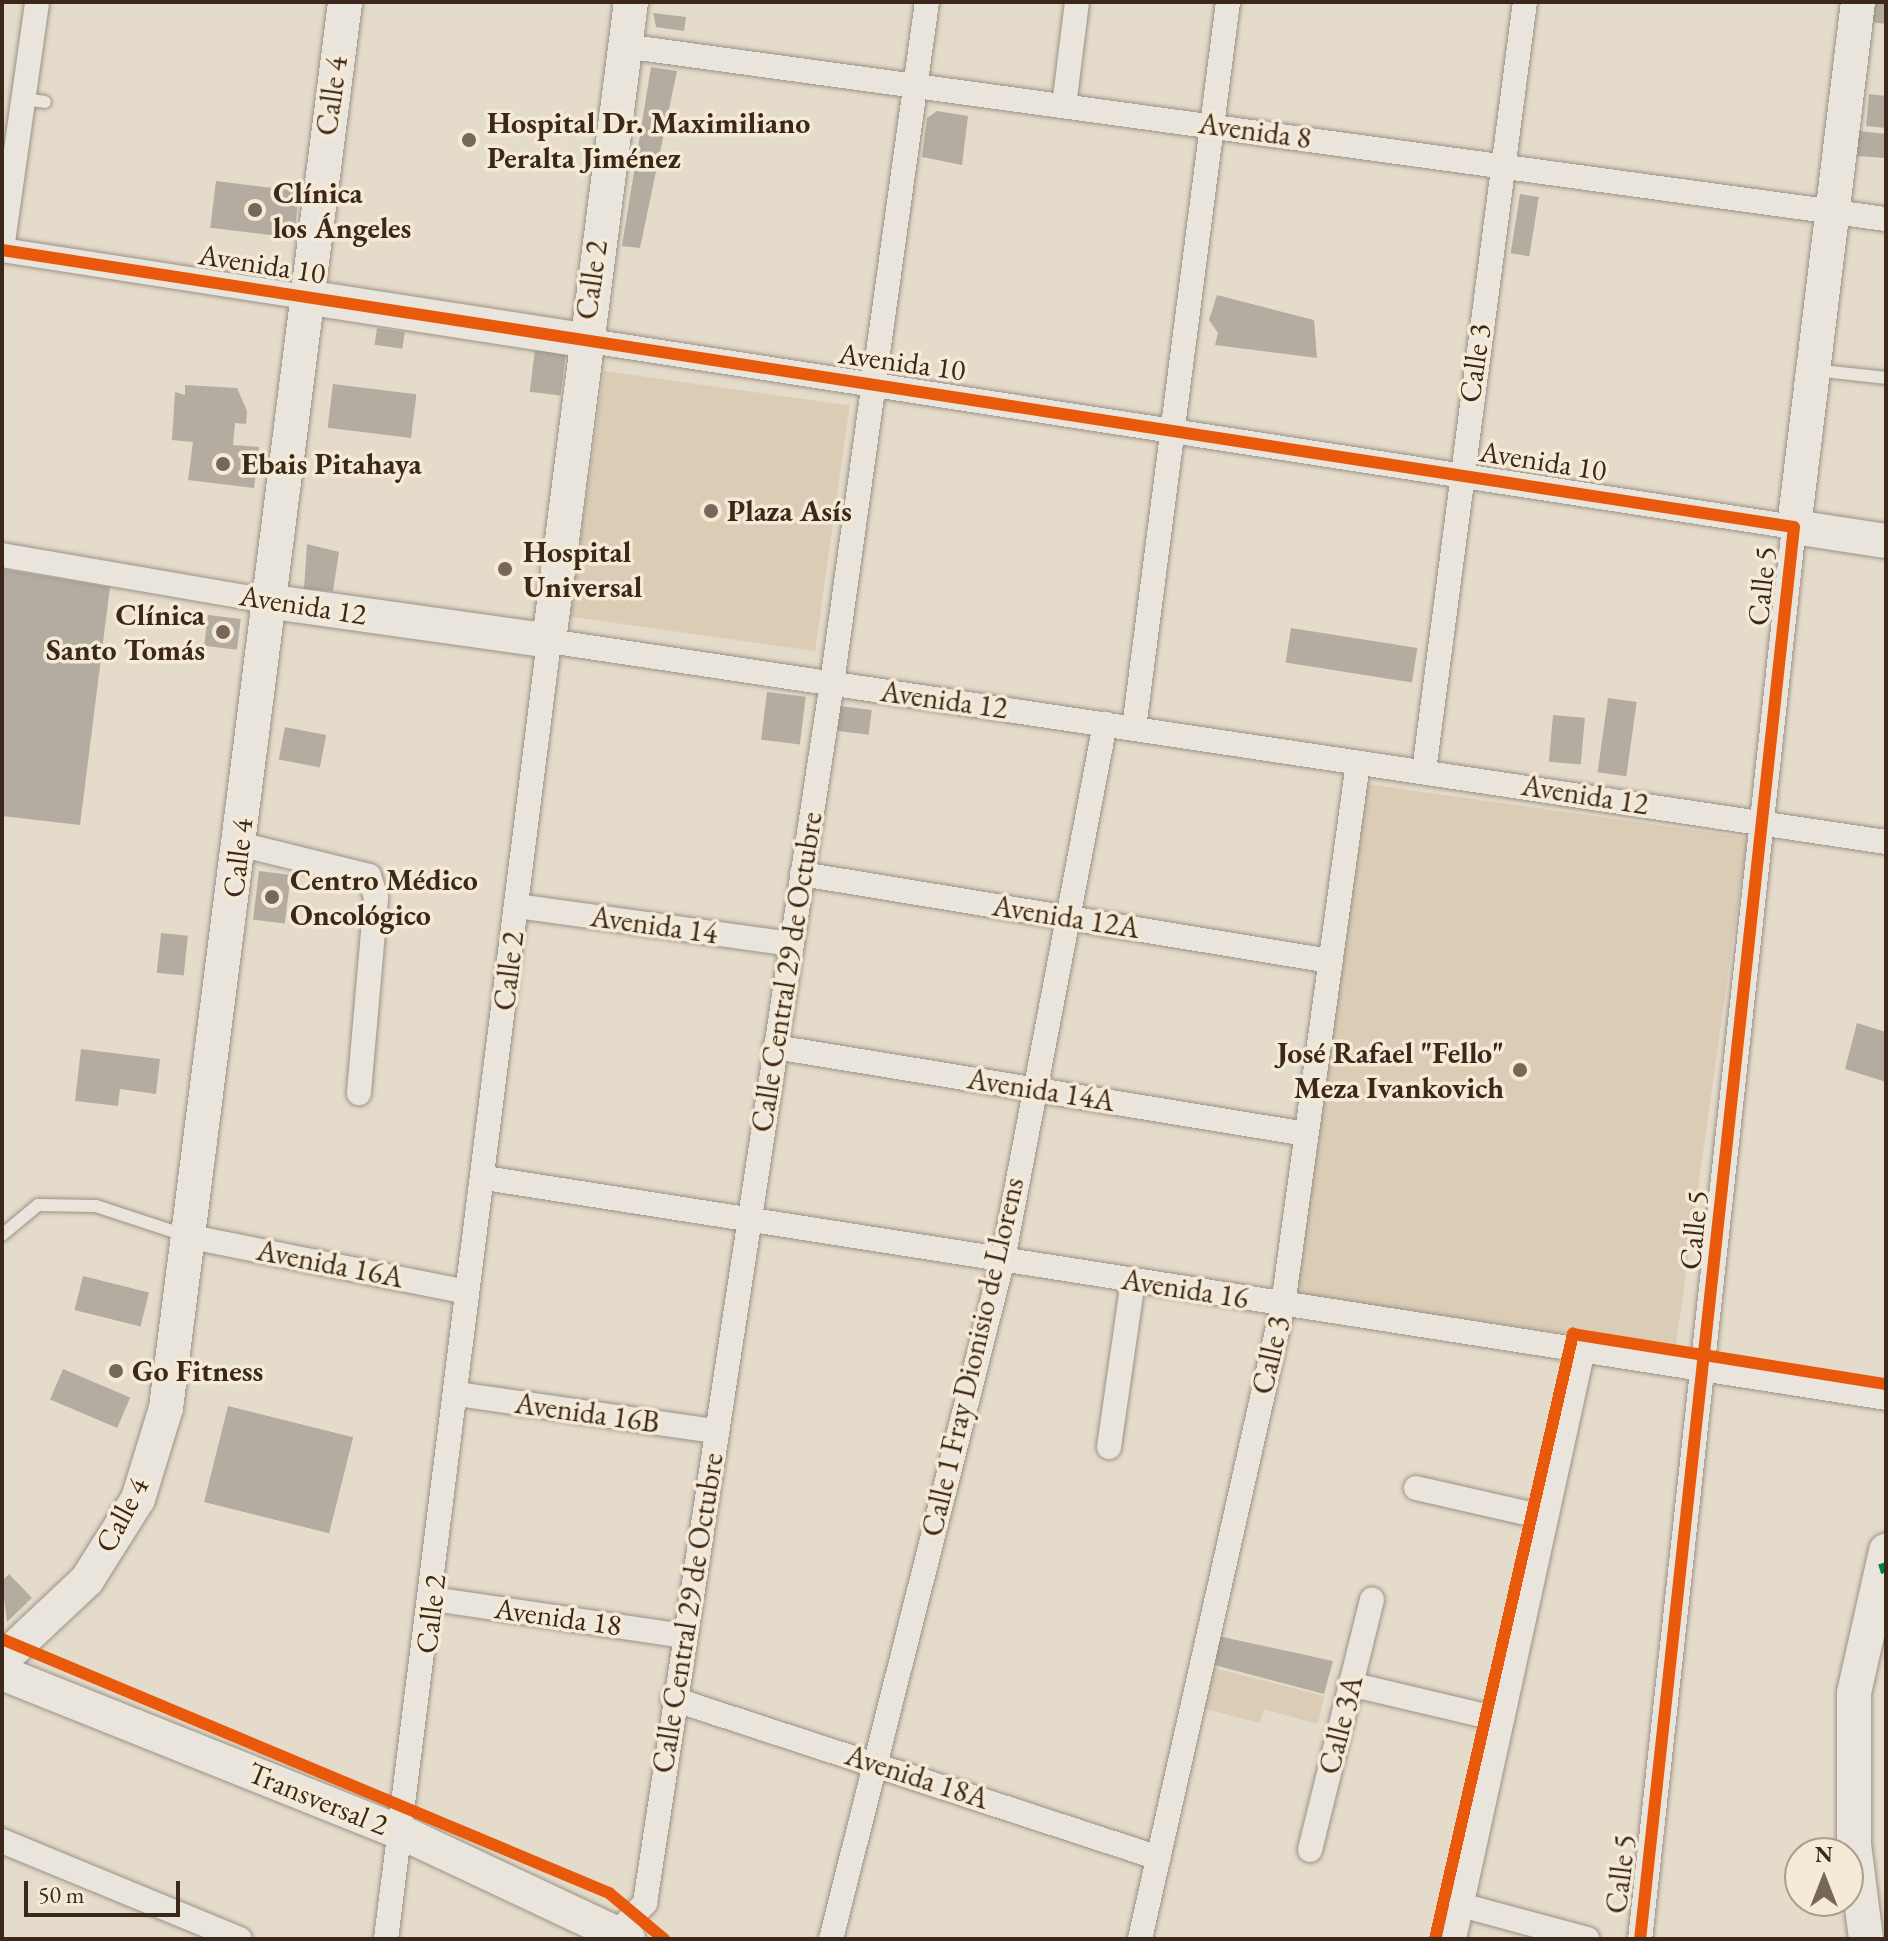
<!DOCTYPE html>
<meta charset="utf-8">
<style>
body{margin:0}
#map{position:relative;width:1888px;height:1941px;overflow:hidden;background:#e5dbca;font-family:"EB Garamond",serif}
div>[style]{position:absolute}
.green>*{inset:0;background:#daccb5;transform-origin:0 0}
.building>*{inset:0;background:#b4aca0;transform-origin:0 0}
.roads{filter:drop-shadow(0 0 2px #9a9287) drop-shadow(0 0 2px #9a9287)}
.lane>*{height:12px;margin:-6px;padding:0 6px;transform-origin:6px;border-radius:6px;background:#eae5dc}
.street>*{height:24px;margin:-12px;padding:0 12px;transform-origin:12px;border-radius:12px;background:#eae5dc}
.secondary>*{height:34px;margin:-17px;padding:0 17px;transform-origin:17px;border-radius:17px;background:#eae5dc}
.quiet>*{height:10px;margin-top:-5px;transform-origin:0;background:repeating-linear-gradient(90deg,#00873e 0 20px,transparent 0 30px)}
.cycleway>*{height:12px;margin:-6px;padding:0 6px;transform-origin:6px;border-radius:6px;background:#e8590c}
.dots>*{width:22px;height:22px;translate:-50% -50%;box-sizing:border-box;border:4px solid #f5ead5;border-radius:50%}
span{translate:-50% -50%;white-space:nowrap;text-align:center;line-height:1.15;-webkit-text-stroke:7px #f5ead5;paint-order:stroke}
.street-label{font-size:30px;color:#3b281b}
.poi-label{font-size:30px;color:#3b281b;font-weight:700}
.left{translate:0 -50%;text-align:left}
.right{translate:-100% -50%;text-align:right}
.frame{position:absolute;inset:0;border:4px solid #3b281b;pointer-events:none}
.north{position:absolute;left:1784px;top:1837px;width:80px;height:80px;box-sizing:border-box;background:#f5ead5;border:2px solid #ab9c8b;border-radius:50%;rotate:0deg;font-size:22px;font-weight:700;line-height:32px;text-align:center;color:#3b281b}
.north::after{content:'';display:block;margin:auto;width:28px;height:36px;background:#766758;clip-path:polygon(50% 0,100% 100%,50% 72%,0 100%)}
.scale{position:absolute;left:24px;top:1881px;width:156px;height:36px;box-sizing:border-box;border:4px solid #3b281b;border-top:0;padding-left:10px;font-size:24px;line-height:28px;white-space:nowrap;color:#3b281b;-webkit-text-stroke:6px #f5ead5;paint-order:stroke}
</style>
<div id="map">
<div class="green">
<div style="left:604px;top:371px;width:248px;height:248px;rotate:8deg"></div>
<div style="left:1366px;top:784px;width:385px;height:516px;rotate:8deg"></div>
<div style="clip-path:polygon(1202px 1665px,1324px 1696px,1318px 1724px,1264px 1709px,1260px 1723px,1193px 1706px)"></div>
</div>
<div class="building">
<div style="clip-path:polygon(1873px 2px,1886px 2px,1886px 24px,1871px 22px)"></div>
<div style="clip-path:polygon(653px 13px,686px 17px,684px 31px,656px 27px)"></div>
<div style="clip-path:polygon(651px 67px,677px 71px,640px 248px,622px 246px)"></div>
<div style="clip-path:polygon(1869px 94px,1886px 96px,1886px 128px,1866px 126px)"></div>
<div style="clip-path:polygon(937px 111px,968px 116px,962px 165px,922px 157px,927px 118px)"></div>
<div style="clip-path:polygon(1859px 131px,1886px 134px,1886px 158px,1856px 156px)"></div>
<div style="left:216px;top:181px;width:84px;height:47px;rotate:7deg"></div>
<div style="left:1520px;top:194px;width:19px;height:60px;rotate:9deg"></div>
<div style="clip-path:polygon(1217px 295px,1314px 320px,1317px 358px,1215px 345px,1218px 333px,1209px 320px)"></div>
<div style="left:377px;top:328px;width:28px;height:17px;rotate:8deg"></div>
<div style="left:535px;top:349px;width:31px;height:43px;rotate:7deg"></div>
<div style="left:333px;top:384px;width:84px;height:44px;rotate:7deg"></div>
<div style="clip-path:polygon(185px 385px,237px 388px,247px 411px,246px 424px,235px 423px,233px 445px,259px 447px,254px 488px,188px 480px,193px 442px,172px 440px,175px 392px,185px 395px)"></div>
<div style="clip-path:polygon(307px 544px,339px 552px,333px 591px,304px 589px)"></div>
<div style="clip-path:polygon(2px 569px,110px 587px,80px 825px,2px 816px)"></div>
<div style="left:208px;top:615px;width:33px;height:31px;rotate:7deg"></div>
<div style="left:1291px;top:628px;width:128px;height:35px;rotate:9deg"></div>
<div style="left:767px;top:692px;width:39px;height:48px;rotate:7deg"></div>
<div style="left:1608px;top:698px;width:29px;height:75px;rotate:8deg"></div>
<div style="left:840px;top:706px;width:32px;height:25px;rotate:7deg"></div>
<div style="left:1553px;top:715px;width:32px;height:47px;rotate:5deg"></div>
<div style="left:285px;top:727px;width:42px;height:33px;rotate:11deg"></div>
<div style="left:259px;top:871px;width:32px;height:49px;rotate:7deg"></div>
<div style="left:161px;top:933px;width:27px;height:40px;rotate:6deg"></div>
<div style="clip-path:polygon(1857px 1023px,1886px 1032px,1886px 1082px,1845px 1069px)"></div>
<div style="clip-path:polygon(81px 1049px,160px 1059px,156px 1094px,120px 1089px,118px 1106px,75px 1101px)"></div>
<div style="left:83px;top:1276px;width:68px;height:35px;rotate:14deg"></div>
<div style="left:63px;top:1369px;width:73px;height:33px;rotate:23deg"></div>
<div style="left:228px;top:1406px;width:129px;height:99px;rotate:14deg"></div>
<div style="clip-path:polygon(9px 1574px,32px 1598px,7px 1622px,2px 1581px)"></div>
<div style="clip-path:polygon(1209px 1634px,1333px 1661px,1324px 1694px,1203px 1662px)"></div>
</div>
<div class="roads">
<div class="lane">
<div style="left:24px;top:99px;width:21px;rotate:8deg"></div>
<div style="left:1814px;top:370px;width:72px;rotate:6.3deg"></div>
<div style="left:2px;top:1235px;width:47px;rotate:-39.8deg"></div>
<div style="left:38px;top:1205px;width:58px;rotate:1deg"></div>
<div style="left:96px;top:1206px;width:96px;rotate:18.2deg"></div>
</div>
<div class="street">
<div style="left:624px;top:46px;width:1274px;rotate:7.81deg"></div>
<div style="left:1064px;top:106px;width:105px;rotate:-82.9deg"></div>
<div style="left:2px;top:249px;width:249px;rotate:-81.9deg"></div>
<div style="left:2px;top:250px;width:307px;rotate:8.8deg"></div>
<div style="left:583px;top:340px;width:1225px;rotate:8.78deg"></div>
<div style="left:1794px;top:527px;width:1420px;rotate:96.22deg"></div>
<div style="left:2px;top:555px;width:275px;rotate:9.8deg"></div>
<div style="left:1134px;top:728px;width:732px;rotate:-82.62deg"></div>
<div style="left:1424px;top:771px;width:776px;rotate:-82.52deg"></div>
<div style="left:239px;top:844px;width:134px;rotate:13.8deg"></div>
<div style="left:369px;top:876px;width:23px;rotate:72deg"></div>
<div style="left:376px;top:898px;width:196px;rotate:95deg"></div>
<div style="left:802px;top:874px;width:535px;rotate:9.36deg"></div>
<div style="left:517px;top:906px;width:277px;rotate:7.9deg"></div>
<div style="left:775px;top:1047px;width:538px;rotate:9.3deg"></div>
<div style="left:485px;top:1178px;width:1418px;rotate:8.92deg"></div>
<div style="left:192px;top:1237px;width:280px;rotate:11.3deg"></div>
<div style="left:458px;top:1394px;width:260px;rotate:8.2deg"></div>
<div style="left:1109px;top:1447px;width:168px;rotate:-81.8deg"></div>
<div style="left:1416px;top:1488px;width:131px;rotate:12.8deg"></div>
<div style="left:433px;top:1599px;width:253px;rotate:8.4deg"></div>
<div style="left:1350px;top:1684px;width:156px;rotate:13.3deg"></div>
<div style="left:673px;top:1699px;width:511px;rotate:18.12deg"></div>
<div style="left:2px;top:1841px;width:257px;rotate:22.4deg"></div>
<div style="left:1310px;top:1850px;width:258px;rotate:-76.1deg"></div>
<div style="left:1461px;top:1905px;width:131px;rotate:15.1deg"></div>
<div style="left:386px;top:1939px;width:1308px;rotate:-82.84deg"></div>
<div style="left:549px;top:641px;width:1352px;rotate:8.55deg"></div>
<div style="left:611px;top:1939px;width:50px;rotate:-46.6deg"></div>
<div style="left:645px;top:1903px;width:1234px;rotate:-81.29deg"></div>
<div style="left:832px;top:683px;width:688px;rotate:-82.06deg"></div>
<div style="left:831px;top:1939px;width:701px;rotate:-75.81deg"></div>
<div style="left:1003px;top:1259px;width:545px;rotate:-79.21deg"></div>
<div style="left:1140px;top:1939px;width:650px;rotate:-77.29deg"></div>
<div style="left:1283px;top:1305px;width:547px;rotate:-82.12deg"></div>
<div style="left:1454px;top:1939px;width:603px;rotate:-77.65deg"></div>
</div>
<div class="secondary">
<div style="left:1858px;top:2px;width:529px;rotate:96.95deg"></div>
<div style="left:1794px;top:527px;width:93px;rotate:8.7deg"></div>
<div style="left:305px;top:297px;width:281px;rotate:8.8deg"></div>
<div style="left:273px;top:602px;width:279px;rotate:8deg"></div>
<div style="left:549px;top:641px;width:644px;rotate:-82.69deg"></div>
<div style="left:2px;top:1660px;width:117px;rotate:-43.3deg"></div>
<div style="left:87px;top:1580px;width:96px;rotate:-57.8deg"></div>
<div style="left:138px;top:1499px;width:95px;rotate:-72.9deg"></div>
<div style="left:166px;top:1408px;width:1417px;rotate:-82.74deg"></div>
<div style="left:2px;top:1673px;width:432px;rotate:21.8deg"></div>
<div style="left:403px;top:1833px;width:249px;rotate:25.2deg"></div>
<div style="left:1866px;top:1939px;width:96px;rotate:-97.2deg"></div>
<div style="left:1854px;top:1844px;width:151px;rotate:-90deg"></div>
<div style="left:1854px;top:1693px;width:146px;rotate:-77.3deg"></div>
</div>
</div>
<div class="quiet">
<div style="left:1883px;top:1563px;width:10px;rotate:73deg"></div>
</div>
<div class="cycleway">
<div style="left:2px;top:250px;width:1813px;rotate:8.79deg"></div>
<div style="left:1794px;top:527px;width:1420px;rotate:96.22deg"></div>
<div style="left:2px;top:1639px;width:658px;rotate:22.71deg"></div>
<div style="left:609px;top:1893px;width:72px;rotate:39.9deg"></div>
<div style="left:1435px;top:1939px;width:621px;rotate:-77.15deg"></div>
<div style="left:1573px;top:1334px;width:317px;rotate:9.1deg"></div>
</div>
<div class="dots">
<div style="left:469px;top:140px;background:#766758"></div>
<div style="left:255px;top:210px;background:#766758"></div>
<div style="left:223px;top:464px;background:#766758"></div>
<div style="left:711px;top:511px;background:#766758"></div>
<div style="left:505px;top:569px;background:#766758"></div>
<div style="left:223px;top:632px;background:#766758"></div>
<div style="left:272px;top:897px;background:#766758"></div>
<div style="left:1520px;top:1070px;background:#766758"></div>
<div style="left:116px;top:1371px;background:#766758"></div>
</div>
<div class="street-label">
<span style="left:332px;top:96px;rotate:-82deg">Calle 4</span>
<span style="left:1255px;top:131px;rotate:8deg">Avenida 8</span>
<span style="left:262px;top:264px;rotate:9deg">Avenida 10</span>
<span style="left:592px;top:280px;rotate:-82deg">Calle 2</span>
<span style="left:902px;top:362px;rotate:8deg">Avenida 10</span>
<span style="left:1475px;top:363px;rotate:-82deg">Calle 3</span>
<span style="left:1543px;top:461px;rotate:9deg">Avenida 10</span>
<span style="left:1762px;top:586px;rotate:-84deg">Calle 5</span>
<span style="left:303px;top:605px;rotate:9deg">Avenida 12</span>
<span style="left:944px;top:700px;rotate:8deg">Avenida 12</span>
<span style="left:1585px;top:795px;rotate:9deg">Avenida 12</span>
<span style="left:238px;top:858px;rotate:-83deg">Calle 4</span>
<span style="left:1066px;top:917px;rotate:9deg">Avenida 12A</span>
<span style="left:654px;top:925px;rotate:8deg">Avenida 14</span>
<span style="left:509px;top:971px;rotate:-83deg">Calle 2</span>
<span style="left:787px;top:972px;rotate:-81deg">Calle Central 29 de Octubre</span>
<span style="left:1041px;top:1090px;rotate:9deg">Avenida 14A</span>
<span style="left:1694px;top:1230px;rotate:-84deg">Calle 5</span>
<span style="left:330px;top:1264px;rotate:11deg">Avenida 16A</span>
<span style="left:1185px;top:1289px;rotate:9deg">Avenida 16</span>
<span style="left:1271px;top:1355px;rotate:-77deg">Calle 3</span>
<span style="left:973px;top:1357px;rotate:-77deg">Calle 1 Fray Dionisio de Llorens</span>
<span style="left:587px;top:1413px;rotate:8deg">Avenida 16B</span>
<span style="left:122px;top:1515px;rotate:-62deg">Calle 4</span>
<span style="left:688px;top:1613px;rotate:-81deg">Calle Central 29 de Octubre</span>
<span style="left:431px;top:1614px;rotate:-83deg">Calle 2</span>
<span style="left:558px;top:1617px;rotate:8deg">Avenida 18</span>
<span style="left:1341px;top:1725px;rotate:-76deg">Calle 3A</span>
<span style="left:917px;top:1777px;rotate:18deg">Avenida 18A</span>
<span style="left:318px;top:1799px;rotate:22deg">Transversal 2</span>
<span style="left:1621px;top:1874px;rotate:-83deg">Calle 5</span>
</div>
<div class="poi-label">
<span class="left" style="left:487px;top:140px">Hospital Dr. Maximiliano<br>Peralta Jiménez</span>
<span class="left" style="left:273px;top:210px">Clínica<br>los Ángeles</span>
<span class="left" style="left:241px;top:464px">Ebais Pitahaya</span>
<span class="left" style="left:727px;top:511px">Plaza Asís</span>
<span class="left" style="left:523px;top:569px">Hospital<br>Universal</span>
<span class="right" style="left:205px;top:632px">Clínica<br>Santo Tomás</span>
<span class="left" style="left:290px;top:897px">Centro Médico<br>Oncológico</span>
<span class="right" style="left:1504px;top:1070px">José Rafael "Fello"<br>Meza Ivankovich</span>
<span class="left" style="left:132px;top:1371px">Go Fitness</span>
</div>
<div class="frame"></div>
<div class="north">N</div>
<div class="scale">50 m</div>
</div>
